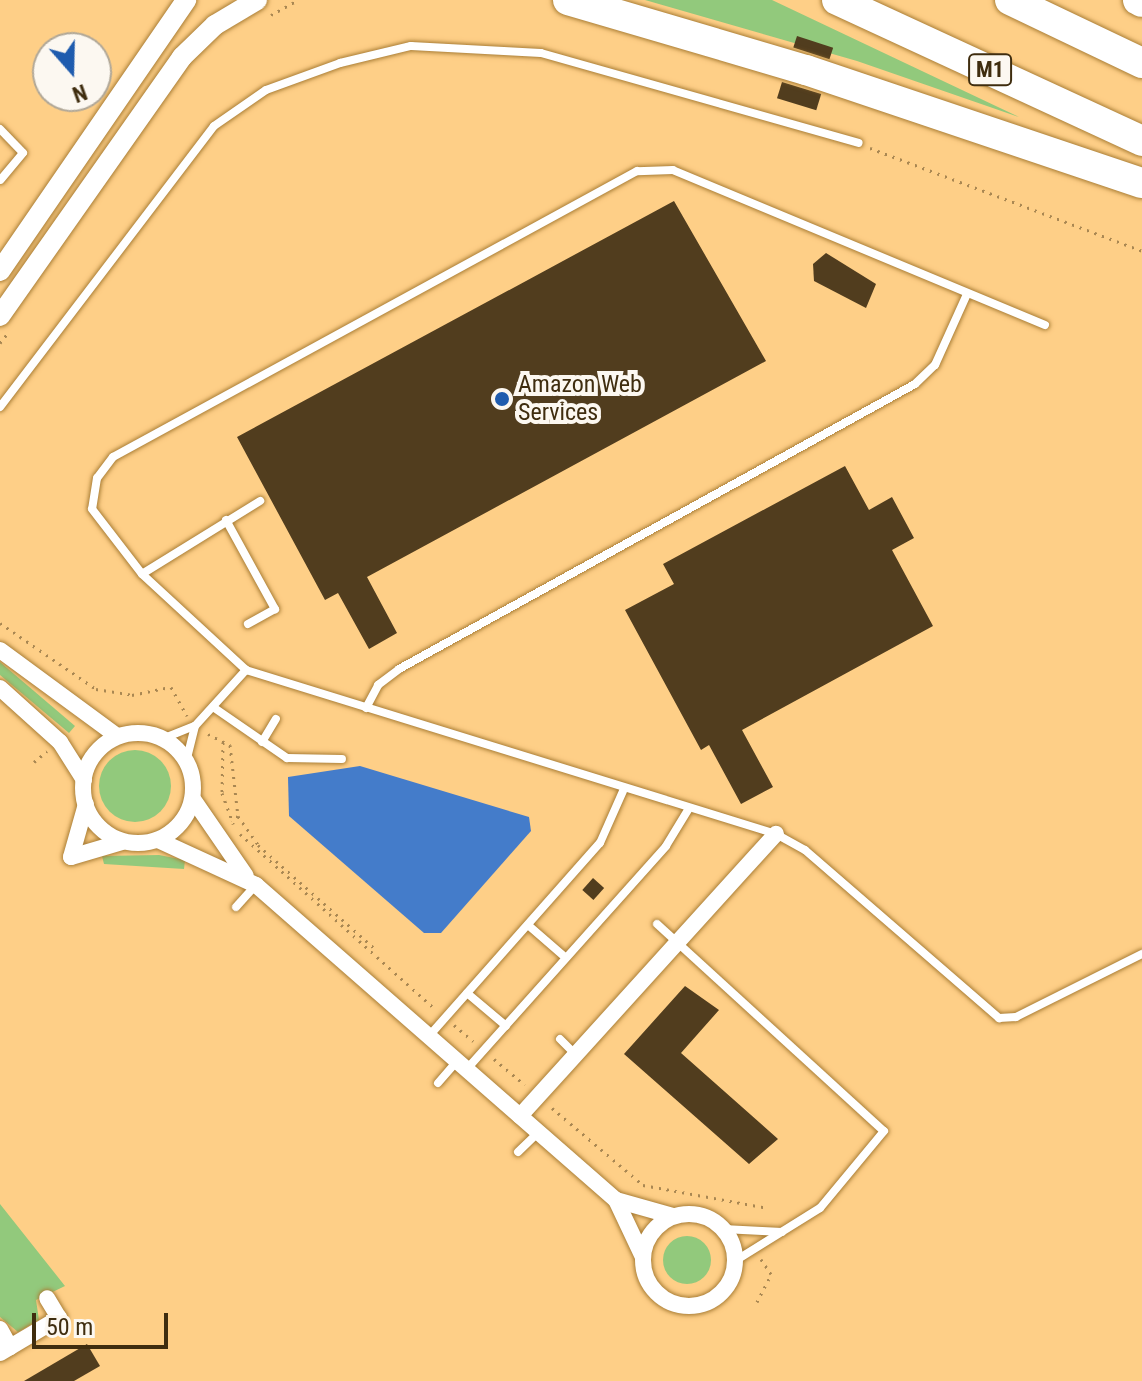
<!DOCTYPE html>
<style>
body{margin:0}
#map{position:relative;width:1142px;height:1381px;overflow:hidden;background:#fecf87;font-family:"Roboto Condensed",sans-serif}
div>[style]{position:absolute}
.green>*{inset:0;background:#92c97c}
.round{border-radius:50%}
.water>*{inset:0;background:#447cca}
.building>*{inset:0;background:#513d1e;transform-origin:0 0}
.path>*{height:3px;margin-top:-1.5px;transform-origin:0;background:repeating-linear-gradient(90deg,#a98752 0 2px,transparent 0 8px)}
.roads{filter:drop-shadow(0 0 2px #aa7e36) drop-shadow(0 0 2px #aa7e36)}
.service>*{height:8px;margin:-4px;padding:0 4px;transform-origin:4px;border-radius:4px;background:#fff}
.minor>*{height:16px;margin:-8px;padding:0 8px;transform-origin:8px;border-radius:8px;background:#fff}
.minor>.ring{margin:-8px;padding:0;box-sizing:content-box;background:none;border:16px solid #fff;border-radius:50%}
.tertiary>*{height:20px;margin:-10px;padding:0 10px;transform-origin:10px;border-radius:10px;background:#fff}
.motorway>*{height:30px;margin:-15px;padding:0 15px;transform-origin:15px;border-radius:15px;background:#fff}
.dots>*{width:22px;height:22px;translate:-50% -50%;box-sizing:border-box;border:4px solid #fcf8f1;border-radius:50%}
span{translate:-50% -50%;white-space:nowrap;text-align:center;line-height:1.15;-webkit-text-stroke:8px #fcf8f1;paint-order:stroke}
.shield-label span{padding:2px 6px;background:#fcf8f1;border:2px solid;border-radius:6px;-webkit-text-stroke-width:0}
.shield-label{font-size:22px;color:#3f2d0f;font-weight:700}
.poi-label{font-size:24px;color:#3f2d0f}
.left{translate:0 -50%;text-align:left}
.north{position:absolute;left:32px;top:32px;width:80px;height:80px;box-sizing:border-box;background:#fcf8f1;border:2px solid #b0a797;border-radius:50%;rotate:160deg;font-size:22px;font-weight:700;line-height:32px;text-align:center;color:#3f2d0f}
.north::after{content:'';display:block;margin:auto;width:28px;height:36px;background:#1f5cae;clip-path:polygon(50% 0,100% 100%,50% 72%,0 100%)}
.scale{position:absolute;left:32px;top:1313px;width:136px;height:36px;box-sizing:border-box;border:4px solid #3f2d0f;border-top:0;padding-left:10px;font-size:24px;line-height:28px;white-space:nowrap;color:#3f2d0f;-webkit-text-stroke:6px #fcf8f1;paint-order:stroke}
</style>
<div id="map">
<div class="green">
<div style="clip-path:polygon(645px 0,772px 0,1019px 117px,857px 61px)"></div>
<div style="clip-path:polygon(0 662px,75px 726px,69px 733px,0 675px)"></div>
<div class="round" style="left:99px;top:750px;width:72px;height:72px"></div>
<div style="clip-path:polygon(159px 855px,185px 860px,184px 869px,104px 864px,102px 856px)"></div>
<div style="clip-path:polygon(0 1204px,65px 1286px,36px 1300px,39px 1320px,18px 1332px,0 1317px)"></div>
<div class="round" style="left:663px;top:1236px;width:48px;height:48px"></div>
</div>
<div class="water">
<div style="clip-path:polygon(360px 766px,529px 817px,531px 831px,441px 933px,424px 933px,289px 816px,288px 777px)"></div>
</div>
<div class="building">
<div style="left:797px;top:36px;width:38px;height:12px;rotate:18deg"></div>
<div style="left:782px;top:82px;width:41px;height:17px;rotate:17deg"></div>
<div style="clip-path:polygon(674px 201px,766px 361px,367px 577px,397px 633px,369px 649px,338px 593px,325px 600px,237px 437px)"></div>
<div style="clip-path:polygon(826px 253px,876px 284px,866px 308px,814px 281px,813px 264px)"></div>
<div style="clip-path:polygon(845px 466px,869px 510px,892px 497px,914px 538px,892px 550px,933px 626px,742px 730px,773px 787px,741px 804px,709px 745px,701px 750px,625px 610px,674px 584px,663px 564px)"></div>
<div style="left:593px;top:878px;width:15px;height:16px;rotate:42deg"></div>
<div style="clip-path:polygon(685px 986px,719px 1010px,681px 1053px,778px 1139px,749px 1164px,624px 1054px)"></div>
<div style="clip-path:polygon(87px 1344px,100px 1366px,74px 1381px,24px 1381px)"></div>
</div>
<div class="path">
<div style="left:271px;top:15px;width:31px;rotate:-29deg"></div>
<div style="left:870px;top:148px;width:291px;rotate:20.7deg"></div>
<div style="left:0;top:343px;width:11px;rotate:-52deg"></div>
<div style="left:0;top:623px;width:116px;rotate:34.5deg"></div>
<div style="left:96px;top:689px;width:36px;rotate:9deg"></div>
<div style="left:132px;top:695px;width:40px;rotate:-12deg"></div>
<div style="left:171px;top:687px;width:33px;rotate:61deg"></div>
<div style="left:208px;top:734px;width:25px;rotate:27deg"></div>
<div style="left:230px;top:745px;width:71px;rotate:83.6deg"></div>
<div style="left:238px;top:816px;width:8px;rotate:150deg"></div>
<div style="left:223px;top:742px;width:51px;rotate:91.1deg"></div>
<div style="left:222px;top:793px;width:33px;rotate:70deg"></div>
<div style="left:34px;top:762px;width:17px;rotate:-40deg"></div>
<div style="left:238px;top:816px;width:35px;rotate:55deg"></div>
<div style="left:258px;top:845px;width:154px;rotate:41.6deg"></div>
<div style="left:240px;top:834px;width:263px;rotate:41.9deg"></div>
<div style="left:454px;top:1025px;width:25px;rotate:40deg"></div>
<div style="left:494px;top:1059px;width:40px;rotate:40deg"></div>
<div style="left:552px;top:1108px;width:119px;rotate:40.2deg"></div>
<div style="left:643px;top:1185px;width:127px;rotate:10.4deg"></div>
<div style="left:757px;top:1302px;width:31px;rotate:-63deg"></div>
<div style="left:771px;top:1274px;width:18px;rotate:-124deg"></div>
</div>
<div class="roads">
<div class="service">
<div style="left:0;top:129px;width:33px;rotate:46deg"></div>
<div style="left:23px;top:153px;width:35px;rotate:130deg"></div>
<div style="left:1045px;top:325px;width:403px;rotate:-157.4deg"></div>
<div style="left:673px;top:170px;width:36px;rotate:178deg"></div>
<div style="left:637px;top:171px;width:597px;rotate:151.37deg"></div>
<div style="left:113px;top:457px;width:26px;rotate:127deg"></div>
<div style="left:97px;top:478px;width:31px;rotate:99deg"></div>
<div style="left:92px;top:509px;width:82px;rotate:52.4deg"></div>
<div style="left:142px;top:574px;width:142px;rotate:42.7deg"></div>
<div style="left:246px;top:670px;width:555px;rotate:17.19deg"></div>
<div style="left:776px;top:834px;width:33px;rotate:29deg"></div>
<div style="left:805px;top:850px;width:257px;rotate:40.9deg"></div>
<div style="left:999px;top:1018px;width:17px;rotate:-3deg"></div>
<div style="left:1016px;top:1017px;width:141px;rotate:-26.6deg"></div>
<div style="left:0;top:407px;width:353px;rotate:-52.7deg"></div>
<div style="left:214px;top:126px;width:63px;rotate:-34.7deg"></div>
<div style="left:266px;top:90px;width:79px;rotate:-20deg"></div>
<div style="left:340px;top:63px;width:73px;rotate:-13.5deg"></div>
<div style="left:411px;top:46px;width:130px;rotate:3.1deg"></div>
<div style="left:541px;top:53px;width:330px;rotate:15.8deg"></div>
<div style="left:226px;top:520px;width:102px;rotate:61.2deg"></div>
<div style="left:275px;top:609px;width:31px;rotate:151deg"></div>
<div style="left:142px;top:574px;width:139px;rotate:-31.7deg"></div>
<div style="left:213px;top:707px;width:90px;rotate:34.6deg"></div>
<div style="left:287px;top:758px;width:55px;rotate:1deg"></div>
<div style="left:366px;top:708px;width:26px;rotate:-62deg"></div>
<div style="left:378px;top:685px;width:26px;rotate:-37deg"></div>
<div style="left:399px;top:669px;width:589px;rotate:-28.91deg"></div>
<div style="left:915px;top:384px;width:28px;rotate:-44deg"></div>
<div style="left:935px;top:365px;width:78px;rotate:-65.7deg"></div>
<div style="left:195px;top:726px;width:76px;rotate:-47.7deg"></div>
<div style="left:162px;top:739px;width:35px;rotate:-22deg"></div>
<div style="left:195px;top:726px;width:36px;rotate:104deg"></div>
<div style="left:262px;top:742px;width:27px;rotate:-59deg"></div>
<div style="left:236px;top:907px;width:30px;rotate:-48deg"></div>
<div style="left:657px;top:924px;width:307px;rotate:42.4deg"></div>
<div style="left:884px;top:1131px;width:100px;rotate:129.7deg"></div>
<div style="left:820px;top:1208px;width:100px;rotate:148.1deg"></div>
<div style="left:528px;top:925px;width:50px;rotate:41deg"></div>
<div style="left:467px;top:993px;width:51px;rotate:40.2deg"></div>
<div style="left:429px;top:1036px;width:258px;rotate:-48.5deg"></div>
<div style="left:600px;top:843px;width:57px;rotate:-66.1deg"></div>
<div style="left:560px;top:1039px;width:23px;rotate:45deg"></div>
<div style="left:466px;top:1070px;width:300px;rotate:-48.2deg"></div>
<div style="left:666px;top:846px;width:42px;rotate:-58.6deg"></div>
<div style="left:438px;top:1083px;width:29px;rotate:-49deg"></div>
<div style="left:518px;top:1152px;width:29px;rotate:-44deg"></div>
<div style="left:723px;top:1229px;width:59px;rotate:2.9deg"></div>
</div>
<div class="minor">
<div style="left:0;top:650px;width:145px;rotate:36.3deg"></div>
<div style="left:0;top:688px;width:81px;rotate:42deg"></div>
<div style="left:60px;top:742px;width:45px;rotate:57.7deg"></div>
<div class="ring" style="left:83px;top:733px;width:94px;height:94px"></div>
<div style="left:193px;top:799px;width:93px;rotate:55.5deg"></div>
<div style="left:158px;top:840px;width:108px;rotate:24.7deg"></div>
<div style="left:256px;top:885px;width:478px;rotate:41.2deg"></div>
<div style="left:71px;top:857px;width:55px;rotate:-74.2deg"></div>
<div style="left:71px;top:857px;width:53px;rotate:-16.4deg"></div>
<div style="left:520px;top:1116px;width:381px;rotate:-47.8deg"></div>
<div class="ring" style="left:643px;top:1214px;width:76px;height:76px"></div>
<div style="left:642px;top:1255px;width:61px;rotate:-115.3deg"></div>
<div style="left:616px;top:1200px;width:59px;rotate:15.7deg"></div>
<div style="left:0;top:1329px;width:21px;rotate:61deg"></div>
<div style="left:0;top:1353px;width:69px;rotate:-30.7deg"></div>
<div style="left:59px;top:1318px;width:23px;rotate:-121deg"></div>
</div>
<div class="tertiary">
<div style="left:0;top:271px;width:329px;rotate:-55.5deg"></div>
<div style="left:0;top:316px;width:317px;rotate:-54.9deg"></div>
<div style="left:182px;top:57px;width:46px;rotate:-44.1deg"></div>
<div style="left:215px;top:25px;width:49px;rotate:-30.8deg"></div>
</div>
<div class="motorway">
<div style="left:568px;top:0;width:248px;rotate:16.4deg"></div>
<div style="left:806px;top:70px;width:354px;rotate:18.6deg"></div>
<div style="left:837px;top:0;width:336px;rotate:24.8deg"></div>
<div style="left:1010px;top:0;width:146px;rotate:25.5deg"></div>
<div style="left:1138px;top:0;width:4px;rotate:27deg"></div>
</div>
</div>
<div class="dots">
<div style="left:502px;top:399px;background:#1f5cae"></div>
</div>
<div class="shield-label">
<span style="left:990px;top:70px">M1</span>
</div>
<div class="poi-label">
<span class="left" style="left:518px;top:399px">Amazon Web<br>Services</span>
</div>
<div class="north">N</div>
<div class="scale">50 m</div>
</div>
